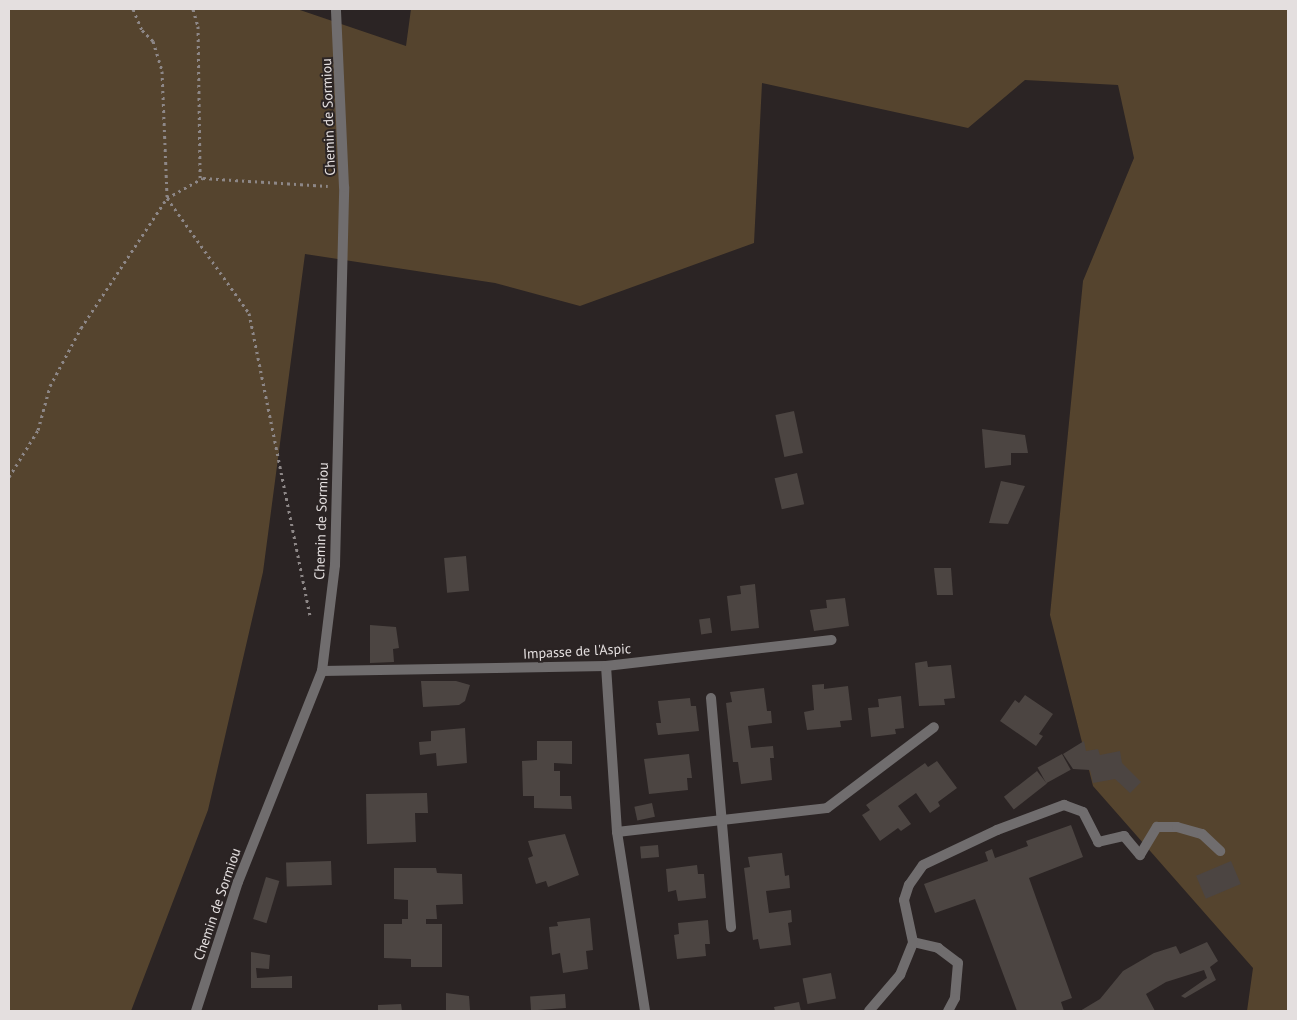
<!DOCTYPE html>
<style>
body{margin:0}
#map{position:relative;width:1297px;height:1020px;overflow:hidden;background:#2b2424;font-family:"PT Sans",sans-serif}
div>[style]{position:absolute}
.green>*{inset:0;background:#55442e}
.building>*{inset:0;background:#4c4542;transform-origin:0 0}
.path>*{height:3px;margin-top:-1.5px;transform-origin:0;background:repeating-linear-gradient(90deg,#8d8787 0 2.5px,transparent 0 6.5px)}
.service>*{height:10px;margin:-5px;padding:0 5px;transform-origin:5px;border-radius:5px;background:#706d6e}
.minor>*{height:10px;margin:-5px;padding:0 5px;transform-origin:5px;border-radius:5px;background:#706d6e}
span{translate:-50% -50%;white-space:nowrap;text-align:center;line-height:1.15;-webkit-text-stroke:4px #2b2424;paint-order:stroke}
.street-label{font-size:14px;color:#e4dfdf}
.frame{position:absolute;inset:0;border:10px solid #e4dfdf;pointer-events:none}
</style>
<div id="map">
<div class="green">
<div style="clip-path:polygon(9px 9px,297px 9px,406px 46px,411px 9px,1288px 9px,1288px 1011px,1247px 1011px,1253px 968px,1093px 786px,1050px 615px,1083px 281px,1134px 158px,1118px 85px,1025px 80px,968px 128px,762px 83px,754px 243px,580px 306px,495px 283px,305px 254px,263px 572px,208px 810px,131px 1011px,9px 1011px)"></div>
</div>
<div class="building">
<div style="left:794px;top:411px;width:43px;height:19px;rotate:78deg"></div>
<div style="clip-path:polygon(982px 429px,1025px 435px,1028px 453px,1011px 453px,1011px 465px,985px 468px)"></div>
<div style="left:797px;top:473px;width:32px;height:23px;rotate:77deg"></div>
<div style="clip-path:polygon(1001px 481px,1025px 486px,1008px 524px,989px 523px)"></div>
<div style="left:466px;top:556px;width:35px;height:22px;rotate:85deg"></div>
<div style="clip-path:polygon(934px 568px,951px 568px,953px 595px,937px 595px)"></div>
<div style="clip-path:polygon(755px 584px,759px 628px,731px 631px,727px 596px,741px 594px,740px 586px)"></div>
<div style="clip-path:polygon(845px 598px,849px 626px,814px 631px,810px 610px,827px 608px,826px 600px)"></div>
<div style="left:710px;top:618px;width:15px;height:11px;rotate:82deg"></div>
<div style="clip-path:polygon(370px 625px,396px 627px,399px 648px,393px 649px,394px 662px,370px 663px)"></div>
<div style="clip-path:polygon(927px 661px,928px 667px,951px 665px,955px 698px,944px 699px,945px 705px,919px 706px,915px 663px)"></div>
<div style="clip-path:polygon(421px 681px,456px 681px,470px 685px,465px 701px,459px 705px,423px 707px)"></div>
<div style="clip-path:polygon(824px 684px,824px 689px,848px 686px,852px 720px,840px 721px,841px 727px,807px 730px,804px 712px,814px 710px,812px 685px)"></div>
<div style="clip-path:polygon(764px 688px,767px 711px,771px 711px,772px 723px,748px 726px,751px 748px,773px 746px,774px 758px,770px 758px,772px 780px,741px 784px,738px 762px,733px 762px,726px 703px,732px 702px,730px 692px)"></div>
<div style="clip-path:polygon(1025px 695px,1053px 714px,1039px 734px,1043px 736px,1036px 746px,1000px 721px,1015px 700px,1019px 703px)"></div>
<div style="clip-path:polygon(901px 696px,904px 728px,895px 729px,896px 734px,871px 737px,868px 708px,879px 707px,878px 699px)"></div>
<div style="clip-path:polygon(690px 698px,691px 706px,696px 706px,699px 731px,658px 735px,656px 723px,661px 723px,658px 701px)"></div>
<div style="clip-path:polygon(465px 728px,467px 763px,437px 766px,436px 753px,420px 755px,419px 742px,431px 741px,431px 731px)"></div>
<div style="clip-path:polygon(537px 741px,572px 741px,572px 764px,554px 763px,554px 771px,560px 771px,560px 796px,571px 796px,572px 809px,534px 808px,534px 796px,523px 796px,522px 761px,537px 760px)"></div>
<div style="clip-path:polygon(1084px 741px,1086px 751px,1098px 749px,1100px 755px,1120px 751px,1122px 763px,1141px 782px,1130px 793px,1115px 779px,1093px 783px,1090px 770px,1073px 769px,1063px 754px)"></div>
<div style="clip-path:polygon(689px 754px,692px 778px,687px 778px,688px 790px,649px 794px,644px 759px)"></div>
<div style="left:1062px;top:754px;width:18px;height:28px;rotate:61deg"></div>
<div style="clip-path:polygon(937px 761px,957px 788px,938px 802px,940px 806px,930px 813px,916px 793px,898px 806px,911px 824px,901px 831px,898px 828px,880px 841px,862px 815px,870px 810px,866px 805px,925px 763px,928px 767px)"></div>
<div style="left:1037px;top:771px;width:16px;height:42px;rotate:52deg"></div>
<div style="clip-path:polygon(427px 793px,428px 813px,415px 813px,416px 842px,367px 844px,366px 794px)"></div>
<div style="left:652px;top:803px;width:14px;height:18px;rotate:78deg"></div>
<div style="clip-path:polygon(1071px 825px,1083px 857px,1029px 878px,1072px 998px,1061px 1002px,1064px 1011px,1017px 1011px,975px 899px,935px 913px,924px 884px,988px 861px,985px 852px,992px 849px,995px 858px,1028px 846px,1026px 841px)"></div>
<div style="clip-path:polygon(565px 834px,579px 875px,548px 887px,546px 881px,536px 884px,528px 858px,533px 856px,528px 841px)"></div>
<div style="left:658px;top:845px;width:12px;height:18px;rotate:85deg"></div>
<div style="clip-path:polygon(782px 853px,785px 876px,789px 875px,790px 888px,766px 891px,769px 913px,791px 910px,792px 922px,788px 923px,791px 945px,760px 949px,758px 939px,753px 940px,744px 868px,750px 867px,748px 857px)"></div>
<div style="left:331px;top:861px;width:24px;height:45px;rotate:88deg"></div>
<div style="left:1231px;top:861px;width:25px;height:38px;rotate:67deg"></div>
<div style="clip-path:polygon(697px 865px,698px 874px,704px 874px,706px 898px,678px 901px,676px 890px,668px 892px,666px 869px)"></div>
<div style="clip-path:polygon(394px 868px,436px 868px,437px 873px,462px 874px,463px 904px,436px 905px,437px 919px,426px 919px,426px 924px,442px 924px,442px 967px,411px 967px,411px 959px,384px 958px,384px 924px,402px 924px,402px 919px,408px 919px,408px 900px,394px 899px)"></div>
<div style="left:266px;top:877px;width:14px;height:44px;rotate:17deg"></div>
<div style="clip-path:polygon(590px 918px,593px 950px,586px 951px,588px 969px,563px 973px,560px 953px,552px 955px,549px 927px,558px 926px,557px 922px)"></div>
<div style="clip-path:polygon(708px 920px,710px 944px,705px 944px,706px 956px,677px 959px,674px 935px,679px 934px,678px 923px)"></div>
<div style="clip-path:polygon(1207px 942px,1218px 961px,1210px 967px,1216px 980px,1185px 998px,1181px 996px,1207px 978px,1204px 970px,1166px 982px,1146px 994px,1155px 1011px,1080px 1011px,1100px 999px,1123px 971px,1154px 953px,1176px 946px,1180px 954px)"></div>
<div style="clip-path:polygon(251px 952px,270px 955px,269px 969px,256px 968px,257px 978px,292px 976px,292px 988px,251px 988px)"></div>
<div style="left:831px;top:973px;width:26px;height:29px;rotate:79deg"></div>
<div style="clip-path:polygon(446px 993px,469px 996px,470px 1010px,446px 1010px)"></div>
<div style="left:565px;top:994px;width:14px;height:35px;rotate:86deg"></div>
<div style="clip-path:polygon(799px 1002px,801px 1011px,775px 1011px,774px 1007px)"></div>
<div style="clip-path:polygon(401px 1004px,402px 1011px,378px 1011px,378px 1005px)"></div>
</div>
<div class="path">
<div style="left:133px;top:9px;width:23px;rotate:67deg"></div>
<div style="left:142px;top:30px;width:16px;rotate:45deg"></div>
<div style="left:153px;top:41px;width:31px;rotate:73deg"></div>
<div style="left:162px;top:71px;width:127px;rotate:87.7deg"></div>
<div style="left:167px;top:198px;width:141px;rotate:54.5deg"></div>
<div style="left:249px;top:313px;width:308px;rotate:78.6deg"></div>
<div style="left:193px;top:9px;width:18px;rotate:74deg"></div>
<div style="left:198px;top:26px;width:152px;rotate:89.2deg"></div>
<div style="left:9px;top:477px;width:55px;rotate:-58.3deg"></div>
<div style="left:38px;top:430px;width:46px;rotate:-74.7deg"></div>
<div style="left:50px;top:386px;width:66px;rotate:-61.9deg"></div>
<div style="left:81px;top:328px;width:156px;rotate:-56.5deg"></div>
<div style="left:167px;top:198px;width:41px;rotate:-29.1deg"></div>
<div style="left:203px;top:178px;width:125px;rotate:3.7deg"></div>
</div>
<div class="service">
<div style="left:711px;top:698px;width:230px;rotate:85deg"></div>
<div style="left:617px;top:832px;width:211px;rotate:-6.5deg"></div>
<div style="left:827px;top:808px;width:134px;rotate:-37.1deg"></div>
<div style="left:913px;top:942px;width:26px;rotate:13deg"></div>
<div style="left:938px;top:948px;width:25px;rotate:37deg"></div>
<div style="left:958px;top:963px;width:35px;rotate:95deg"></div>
<div style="left:955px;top:998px;width:15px;rotate:118deg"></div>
<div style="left:869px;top:1011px;width:48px;rotate:-49.3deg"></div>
<div style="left:900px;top:975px;width:35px;rotate:-68deg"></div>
<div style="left:913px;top:942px;width:43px;rotate:-102.1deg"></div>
<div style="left:904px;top:900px;width:16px;rotate:-72deg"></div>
<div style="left:909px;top:885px;width:24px;rotate:-55deg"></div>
<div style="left:923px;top:865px;width:82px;rotate:-25.3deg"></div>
<div style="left:997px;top:830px;width:72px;rotate:-20.5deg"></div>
<div style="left:1064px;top:805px;width:20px;rotate:20deg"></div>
<div style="left:1083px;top:812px;width:34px;rotate:63deg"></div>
<div style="left:1098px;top:842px;width:27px;rotate:-13deg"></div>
<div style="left:1124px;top:836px;width:25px;rotate:50deg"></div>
<div style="left:1140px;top:855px;width:33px;rotate:-59deg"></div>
<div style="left:1157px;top:827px;width:20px"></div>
<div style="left:1177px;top:827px;width:26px;rotate:16deg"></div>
<div style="left:1202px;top:834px;width:25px;rotate:43deg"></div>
</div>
<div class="minor">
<div style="left:606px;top:666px;width:166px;rotate:86.2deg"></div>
<div style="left:617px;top:832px;width:181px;rotate:81.1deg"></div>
<div style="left:322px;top:671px;width:284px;rotate:-1deg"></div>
<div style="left:606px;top:666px;width:227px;rotate:-6.6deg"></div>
<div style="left:196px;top:1011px;width:136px;rotate:-72deg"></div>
<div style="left:238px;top:882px;width:227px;rotate:-68.3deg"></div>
<div style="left:322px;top:671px;width:107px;rotate:-83deg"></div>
<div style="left:335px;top:565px;width:378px;rotate:-88.6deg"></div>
<div style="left:344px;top:187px;width:178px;rotate:-92.6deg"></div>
</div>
<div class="street-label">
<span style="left:328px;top:117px;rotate:-92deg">Chemin de Sormiou</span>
<span style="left:321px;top:521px;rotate:-88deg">Chemin de Sormiou</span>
<span style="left:577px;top:651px;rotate:-3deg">Impasse de l'Aspic</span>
<span style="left:217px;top:904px;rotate:-71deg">Chemin de Sormiou</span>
</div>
<div class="frame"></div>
</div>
